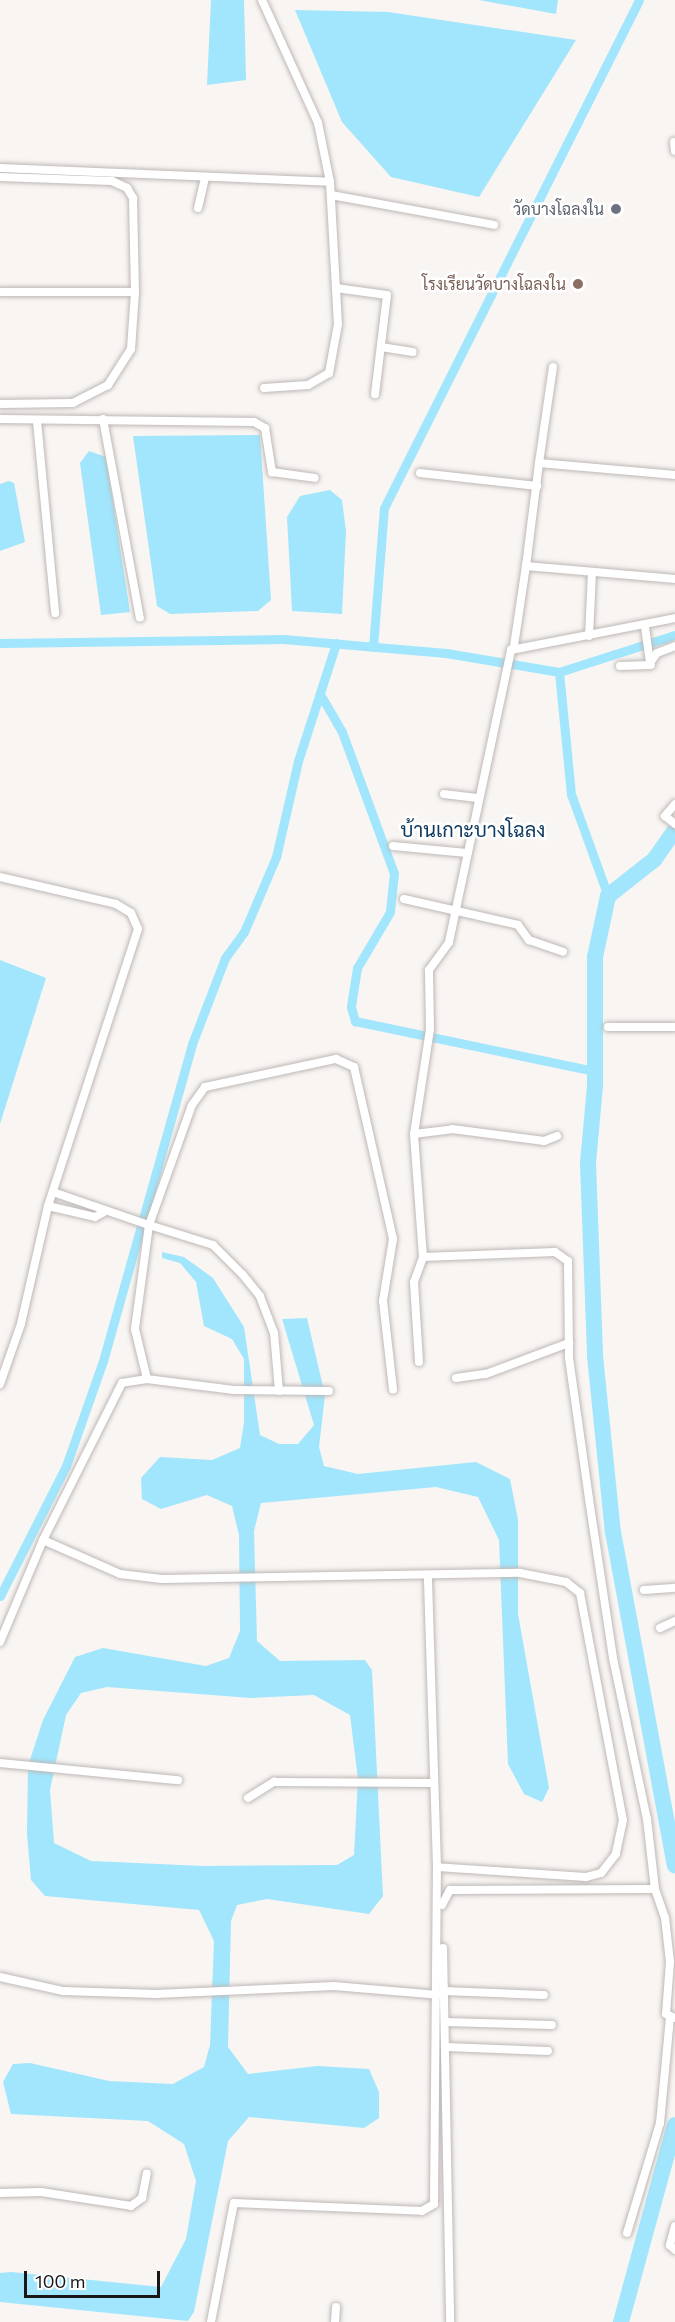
<!DOCTYPE html>
<meta charset="utf-8">
<style>
body{margin:0}
#map{position:relative;width:675px;height:2322px;overflow:hidden;background:#f9f5f2;font-family:Commissioner,Sarabun,sans-serif}
div>[style]{position:absolute}
.water>*{inset:0;background:#a1e6fc}
.canal>*{height:9px;margin:-4.5px;padding:0 4.5px;transform-origin:4.5px;border-radius:4.5px;background:#a1e6fc}
.river>*{height:16px;margin:-8px;padding:0 8px;transform-origin:8px;border-radius:8px;background:#a1e6fc}
.roads{filter:drop-shadow(0 0 2px #bdb8b6) drop-shadow(0 0 2px #bdb8b6)}
.minor>*{height:8px;margin:-4px;padding:0 4px;transform-origin:4px;border-radius:4px;background:#fff}
.dots>*{width:16px;height:16px;translate:-50% -50%;box-sizing:border-box;border:3px solid #fff;border-radius:50%}
span{translate:-50% -50%;white-space:nowrap;text-align:center;line-height:1.15;-webkit-text-stroke:5px #fff;paint-order:stroke}
.worship-label{font-size:16px;color:#5b616d}
.right{translate:-100% -50%;text-align:right}
.education-label{font-size:16px;color:#785e54}
.quarter-label{font-size:20px;color:#0e395e}
.scale{position:absolute;left:24px;top:2271px;width:136px;height:27px;box-sizing:border-box;border:3px solid #181716;border-top:0;padding-left:8px;font-size:18px;line-height:21px;white-space:nowrap;color:#181716;-webkit-text-stroke:4px #fff;paint-order:stroke}
</style>
<div id="map">
<div class="water">
<div style="clip-path:polygon(211px 0,244px 0,246px 80px,207px 85px)"></div>
<div style="clip-path:polygon(479px 0,558px 0,556px 14px)"></div>
<div style="clip-path:polygon(295px 10px,388px 12px,576px 40px,479px 197px,391px 177px,342px 122px)"></div>
<div style="clip-path:polygon(260px 435px,271px 600px,258px 611px,170px 614px,157px 606px,133px 436px)"></div>
<div style="clip-path:polygon(89px 451px,106px 457px,130px 612px,101px 615px,80px 463px)"></div>
<div style="clip-path:polygon(9px 481px,14px 483px,25px 542px,0 551px,0 484px)"></div>
<div style="clip-path:polygon(330px 490px,342px 500px,346px 531px,342px 614px,292px 611px,287px 517px,300px 496px)"></div>
<div style="clip-path:polygon(0 960px,46px 978px,0 1124px)"></div>
<div style="clip-path:polygon(evenodd,162px 1252px,184px 1257px,213px 1278px,244px 1327px,260px 1435px,279px 1444px,298px 1444px,314px 1425px,282px 1319px,307px 1318px,325px 1395px,319px 1447px,324px 1466px,358px 1474px,476px 1462px,510px 1479px,518px 1520px,518px 1614px,549px 1788px,542px 1802px,524px 1794px,508px 1764px,499px 1540px,478px 1497px,436px 1487px,261px 1503px,254px 1531px,257px 1641px,280px 1661px,365px 1660px,372px 1670px,383px 1896px,369px 1914px,267px 1899px,237px 1905px,231px 1921px,228px 2047px,248px 2074px,317px 2066px,369px 2069px,379px 2092px,379px 2118px,364px 2128px,249px 2117px,228px 2141px,194px 2312px,188px 2321px,0 2302px,0 2273px,11px 2272px,161px 2287px,186px 2239px,196px 2181px,184px 2144px,148px 2121px,11px 2114px,3px 2082px,13px 2064px,30px 2063px,109px 2081px,173px 2084px,204px 2067px,210px 2045px,214px 1941px,199px 1910px,45px 1896px,31px 1880px,27px 1834px,28px 1766px,43px 1720px,75px 1657px,103px 1648px,206px 1666px,229px 1658px,240px 1631px,239px 1535px,232px 1506px,207px 1495px,161px 1509px,142px 1499px,141px 1478px,160px 1457px,212px 1460px,240px 1448px,244px 1422px,244px 1359px,232px 1339px,204px 1326px,196px 1282px,180px 1263px,162px 1258px,162px 1252px,107px 1687px,251px 1698px,314px 1695px,350px 1715px,358px 1779px,354px 1855px,337px 1865px,203px 1866px,91px 1861px,54px 1843px,50px 1790px,66px 1715px,81px 1693px,107px 1687px)"></div>
</div>
<div class="canal">
<div style="left:0;top:643px;width:283px;rotate:-0.8deg"></div>
<div style="left:283px;top:639px;width:164px;rotate:4.9deg"></div>
<div style="left:446px;top:653px;width:115px;rotate:9.5deg"></div>
<div style="left:559px;top:672px;width:122px;rotate:-17.7deg"></div>
<div style="left:373px;top:647px;width:139px;rotate:-85.5deg"></div>
<div style="left:384px;top:508px;width:568px;rotate:-63.34deg"></div>
<div style="left:559px;top:672px;width:123px;rotate:84.4deg"></div>
<div style="left:571px;top:794px;width:109px;rotate:70.1deg"></div>
<div style="left:320px;top:694px;width:44px;rotate:59.9deg"></div>
<div style="left:342px;top:732px;width:150px;rotate:69.8deg"></div>
<div style="left:394px;top:873px;width:39px;rotate:96deg"></div>
<div style="left:390px;top:912px;width:65px;rotate:120.5deg"></div>
<div style="left:357px;top:968px;width:39px;rotate:99deg"></div>
<div style="left:351px;top:1007px;width:15px;rotate:74deg"></div>
<div style="left:355px;top:1021px;width:245px;rotate:11.8deg"></div>
<div style="left:0;top:1596px;width:146px;rotate:-63.1deg"></div>
<div style="left:66px;top:1466px;width:111px;rotate:-70.6deg"></div>
<div style="left:103px;top:1361px;width:329px;rotate:-74.3deg"></div>
<div style="left:192px;top:1044px;width:92px;rotate:-69deg"></div>
<div style="left:225px;top:958px;width:32px;rotate:-54deg"></div>
<div style="left:244px;top:932px;width:82px;rotate:-66.9deg"></div>
<div style="left:276px;top:857px;width:98px;rotate:-77.1deg"></div>
<div style="left:298px;top:761px;width:124px;rotate:-72.1deg"></div>
</div>
<div class="river">
<div style="left:675px;top:830px;width:35px;rotate:125deg"></div>
<div style="left:655px;top:859px;width:60px;rotate:141.8deg"></div>
<div style="left:608px;top:896px;width:62px;rotate:102deg"></div>
<div style="left:595px;top:957px;width:129px;rotate:90deg"></div>
<div style="left:595px;top:1086px;width:77px;rotate:95.2deg"></div>
<div style="left:588px;top:1163px;width:193px;rotate:87.9deg"></div>
<div style="left:595px;top:1356px;width:177px;rotate:84.2deg"></div>
<div style="left:613px;top:1532px;width:339px;rotate:79.5deg"></div>
<div style="left:621px;top:2322px;width:204px;rotate:-74.7deg"></div>
</div>
<div class="roads">
<div class="minor">
<div style="left:262px;top:0;width:135px;rotate:65.5deg"></div>
<div style="left:318px;top:123px;width:60px;rotate:78.5deg"></div>
<div style="left:330px;top:182px;width:142px;rotate:86.8deg"></div>
<div style="left:338px;top:324px;width:50px;rotate:100.4deg"></div>
<div style="left:329px;top:373px;width:24px;rotate:150deg"></div>
<div style="left:308px;top:385px;width:44px;rotate:176.1deg"></div>
<div style="left:674px;top:142px;width:9px;rotate:84deg"></div>
<div style="left:0;top:168px;width:330px;rotate:2.4deg"></div>
<div style="left:0;top:177px;width:112px;rotate:2deg"></div>
<div style="left:112px;top:181px;width:17px;rotate:25deg"></div>
<div style="left:127px;top:188px;width:12px;rotate:59deg"></div>
<div style="left:133px;top:198px;width:94px;rotate:88.8deg"></div>
<div style="left:135px;top:292px;width:57px;rotate:94deg"></div>
<div style="left:131px;top:349px;width:43px;rotate:122.6deg"></div>
<div style="left:108px;top:385px;width:39px;rotate:153deg"></div>
<div style="left:73px;top:403px;width:73px;rotate:179.2deg"></div>
<div style="left:331px;top:195px;width:166px;rotate:10.4deg"></div>
<div style="left:198px;top:208px;width:32px;rotate:-77deg"></div>
<div style="left:336px;top:288px;width:51px;rotate:7.8deg"></div>
<div style="left:387px;top:295px;width:100px;rotate:96.9deg"></div>
<div style="left:0;top:292px;width:135px"></div>
<div style="left:381px;top:347px;width:32px;rotate:9deg"></div>
<div style="left:553px;top:367px;width:97px;rotate:98.3deg"></div>
<div style="left:539px;top:463px;width:137px;rotate:5deg"></div>
<div style="left:0;top:419px;width:254px;rotate:0.7deg"></div>
<div style="left:254px;top:422px;width:13px;rotate:29deg"></div>
<div style="left:265px;top:428px;width:45px;rotate:81deg"></div>
<div style="left:272px;top:472px;width:43px;rotate:7.9deg"></div>
<div style="left:103px;top:419px;width:202px;rotate:79.5deg"></div>
<div style="left:37px;top:421px;width:193px;rotate:84.6deg"></div>
<div style="left:420px;top:473px;width:118px;rotate:6.3deg"></div>
<div style="left:526px;top:566px;width:104px;rotate:-82.8deg"></div>
<div style="left:645px;top:627px;width:36px;rotate:82deg"></div>
<div style="left:589px;top:636px;width:63px;rotate:-87.3deg"></div>
<div style="left:514px;top:646px;width:81px;rotate:-81.5deg"></div>
<div style="left:526px;top:566px;width:150px;rotate:5deg"></div>
<div style="left:650px;top:663px;width:12px;rotate:-55deg"></div>
<div style="left:657px;top:653px;width:19px;rotate:-21deg"></div>
<div style="left:620px;top:666px;width:31px;rotate:-2deg"></div>
<div style="left:444px;top:794px;width:33px;rotate:7deg"></div>
<div style="left:675px;top:804px;width:16px;rotate:130deg"></div>
<div style="left:665px;top:816px;width:13px;rotate:39deg"></div>
<div style="left:393px;top:846px;width:74px;rotate:5.4deg"></div>
<div style="left:0;top:877px;width:119px;rotate:13.1deg"></div>
<div style="left:116px;top:904px;width:17px;rotate:31deg"></div>
<div style="left:131px;top:913px;width:17px;rotate:66deg"></div>
<div style="left:138px;top:929px;width:291px;rotate:108deg"></div>
<div style="left:48px;top:1206px;width:121px;rotate:102.9deg"></div>
<div style="left:21px;top:1324px;width:64px;rotate:109.3deg"></div>
<div style="left:404px;top:899px;width:117px;rotate:12.8deg"></div>
<div style="left:518px;top:925px;width:19px;rotate:54deg"></div>
<div style="left:529px;top:940px;width:36px;rotate:19deg"></div>
<div style="left:608px;top:1027px;width:67px"></div>
<div style="left:414px;top:1134px;width:38px;rotate:-7deg"></div>
<div style="left:452px;top:1129px;width:93px;rotate:7.4deg"></div>
<div style="left:544px;top:1141px;width:14px;rotate:-21deg"></div>
<div style="left:53px;top:1192px;width:102px;rotate:19deg"></div>
<div style="left:149px;top:1225px;width:105px;rotate:97.7deg"></div>
<div style="left:135px;top:1329px;width:51px;rotate:76.5deg"></div>
<div style="left:48px;top:1206px;width:48px;rotate:13.2deg"></div>
<div style="left:95px;top:1217px;width:10px;rotate:-29deg"></div>
<div style="left:423px;top:1257px;width:132px;rotate:-2.2deg"></div>
<div style="left:555px;top:1252px;width:16px;rotate:35deg"></div>
<div style="left:568px;top:1261px;width:97px;rotate:89.4deg"></div>
<div style="left:569px;top:1358px;width:142px;rotate:81.9deg"></div>
<div style="left:589px;top:1499px;width:161px;rotate:81.4deg"></div>
<div style="left:613px;top:1658px;width:165px;rotate:78.1deg"></div>
<div style="left:647px;top:1819px;width:70px;rotate:83.5deg"></div>
<div style="left:655px;top:1889px;width:31px;rotate:71deg"></div>
<div style="left:665px;top:1918px;width:44px;rotate:83.5deg"></div>
<div style="left:670px;top:1962px;width:52px;rotate:94.4deg"></div>
<div style="left:666px;top:2014px;width:10px;rotate:24deg"></div>
<div style="left:419px;top:1362px;width:80px;rotate:-93.6deg"></div>
<div style="left:414px;top:1282px;width:27px;rotate:-70deg"></div>
<div style="left:423px;top:1257px;width:123px;rotate:-94.2deg"></div>
<div style="left:414px;top:1134px;width:106px;rotate:-81.3deg"></div>
<div style="left:430px;top:1029px;width:59px;rotate:-91deg"></div>
<div style="left:429px;top:970px;width:34px;rotate:-54deg"></div>
<div style="left:449px;top:942px;width:299px;rotate:-78deg"></div>
<div style="left:511px;top:650px;width:167px;rotate:-11deg"></div>
<div style="left:456px;top:1378px;width:30px;rotate:-8deg"></div>
<div style="left:486px;top:1374px;width:89px;rotate:-20.5deg"></div>
<div style="left:279px;top:1391px;width:58px;rotate:-94.9deg"></div>
<div style="left:274px;top:1333px;width:40px;rotate:-111deg"></div>
<div style="left:260px;top:1296px;width:28px;rotate:-129deg"></div>
<div style="left:242px;top:1274px;width:41px;rotate:-135deg"></div>
<div style="left:213px;top:1245px;width:67px;rotate:-162.6deg"></div>
<div style="left:149px;top:1225px;width:127px;rotate:-70.3deg"></div>
<div style="left:192px;top:1105px;width:22px;rotate:-54deg"></div>
<div style="left:205px;top:1087px;width:134px;rotate:-12.1deg"></div>
<div style="left:336px;top:1059px;width:20px;rotate:24deg"></div>
<div style="left:354px;top:1067px;width:176px;rotate:77.2deg"></div>
<div style="left:393px;top:1239px;width:63px;rotate:99.2deg"></div>
<div style="left:383px;top:1301px;width:89px;rotate:83.5deg"></div>
<div style="left:329px;top:1391px;width:95px;rotate:-179.4deg"></div>
<div style="left:234px;top:1390px;width:88px;rotate:-172.8deg"></div>
<div style="left:147px;top:1379px;width:25px;rotate:171deg"></div>
<div style="left:122px;top:1383px;width:176px;rotate:116.7deg"></div>
<div style="left:43px;top:1540px;width:84px;rotate:23.8deg"></div>
<div style="left:120px;top:1574px;width:42px;rotate:6.8deg"></div>
<div style="left:162px;top:1579px;width:358px;rotate:-1deg"></div>
<div style="left:520px;top:1573px;width:47px;rotate:11.1deg"></div>
<div style="left:566px;top:1582px;width:18px;rotate:38deg"></div>
<div style="left:580px;top:1593px;width:231px;rotate:79.3deg"></div>
<div style="left:623px;top:1820px;width:35px;rotate:102deg"></div>
<div style="left:616px;top:1854px;width:24px;rotate:128deg"></div>
<div style="left:601px;top:1873px;width:16px;rotate:165deg"></div>
<div style="left:586px;top:1877px;width:149px;rotate:-176.2deg"></div>
<div style="left:644px;top:1590px;width:31px;rotate:-4deg"></div>
<div style="left:660px;top:1628px;width:17px;rotate:-25deg"></div>
<div style="left:0;top:1642px;width:111px;rotate:-67.1deg"></div>
<div style="left:0;top:1763px;width:179px;rotate:5.5deg"></div>
<div style="left:248px;top:1798px;width:31px;rotate:-32deg"></div>
<div style="left:274px;top:1782px;width:158px;rotate:0.4deg"></div>
<div style="left:442px;top:1905px;width:17px;rotate:-62deg"></div>
<div style="left:450px;top:1890px;width:205px;rotate:-0.3deg"></div>
<div style="left:443px;top:1948px;width:374px;rotate:88.9deg"></div>
<div style="left:0;top:1977px;width:65px;rotate:12.5deg"></div>
<div style="left:63px;top:1991px;width:93px;rotate:1.8deg"></div>
<div style="left:156px;top:1994px;width:178px;rotate:-2.6deg"></div>
<div style="left:334px;top:1986px;width:104px;rotate:4.9deg"></div>
<div style="left:444px;top:1991px;width:100px;rotate:2.3deg"></div>
<div style="left:445px;top:2022px;width:107px;rotate:1.6deg"></div>
<div style="left:446px;top:2047px;width:102px;rotate:2.2deg"></div>
<div style="left:0;top:2193px;width:41px;rotate:-1.4deg"></div>
<div style="left:41px;top:2192px;width:91px;rotate:8.8deg"></div>
<div style="left:131px;top:2206px;width:14px;rotate:-36deg"></div>
<div style="left:142px;top:2198px;width:25px;rotate:-79deg"></div>
<div style="left:675px;top:2226px;width:20px;rotate:105deg"></div>
<div style="left:670px;top:2245px;width:7px;rotate:45deg"></div>
<div style="left:627px;top:2233px;width:115px;rotate:-73.3deg"></div>
<div style="left:660px;top:2123px;width:106px;rotate:-84.6deg"></div>
<div style="left:211px;top:2322px;width:121px;rotate:-79.1deg"></div>
<div style="left:234px;top:2203px;width:188px;rotate:2.4deg"></div>
<div style="left:422px;top:2211px;width:14px;rotate:-30deg"></div>
<div style="left:434px;top:2204px;width:337px;rotate:-89.5deg"></div>
<div style="left:437px;top:1867px;width:292px;rotate:-91.8deg"></div>
<div style="left:335px;top:2322px;width:15px;rotate:-86deg"></div>
</div>
</div>
<div class="dots">
<div style="left:616px;top:209px;background:#6b7280"></div>
<div style="left:578px;top:284px;background:#8d6e63"></div>
</div>
<div class="worship-label">
<span class="right" style="left:604px;top:209px">วัดบางโฉลงใน</span>
</div>
<div class="education-label">
<span class="right" style="left:566px;top:284px">โรงเรียนวัดบางโฉลงใน</span>
</div>
<div class="quarter-label">
<span style="left:473px;top:829px">บ้านเกาะบางโฉลง</span>
</div>
<div class="scale">100 m</div>
</div>
